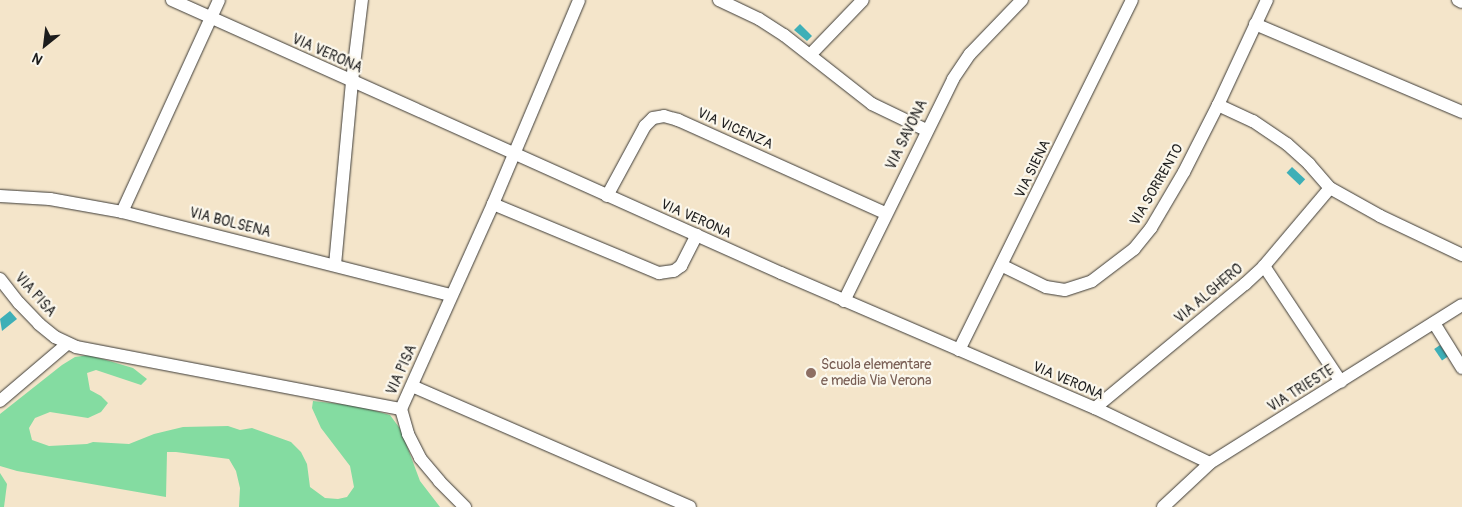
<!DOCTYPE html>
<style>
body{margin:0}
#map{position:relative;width:1462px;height:507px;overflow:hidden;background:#f4e5ca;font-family:Pangolin,sans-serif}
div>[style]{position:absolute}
.green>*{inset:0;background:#84dca1}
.water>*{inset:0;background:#3eafb7;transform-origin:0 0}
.roads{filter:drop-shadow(0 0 1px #3c3a36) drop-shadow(0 0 1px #3c3a36)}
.street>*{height:12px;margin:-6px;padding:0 6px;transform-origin:6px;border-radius:6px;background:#fff}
.dots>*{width:14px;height:14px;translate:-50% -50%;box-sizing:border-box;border:2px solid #fbf7ec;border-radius:50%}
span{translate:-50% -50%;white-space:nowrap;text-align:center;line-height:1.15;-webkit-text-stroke:4.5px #fbf7ec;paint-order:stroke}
.street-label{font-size:14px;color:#1c1c1c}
.education-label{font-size:14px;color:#785e54}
.left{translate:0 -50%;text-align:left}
.north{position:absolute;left:20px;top:20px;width:50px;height:50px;-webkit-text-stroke:4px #fbf7ec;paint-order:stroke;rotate:209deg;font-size:14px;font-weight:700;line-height:20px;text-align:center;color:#1c1c1c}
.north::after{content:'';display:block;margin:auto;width:18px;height:22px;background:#1c1c1c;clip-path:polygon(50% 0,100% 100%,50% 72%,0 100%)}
</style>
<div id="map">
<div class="green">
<div style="clip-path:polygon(89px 355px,133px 368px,147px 379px,141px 385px,96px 370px,87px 373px,90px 390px,101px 396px,108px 403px,101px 412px,88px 418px,50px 412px,35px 418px,29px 428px,32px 440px,49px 446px,87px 444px,93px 442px,129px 444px,154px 434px,183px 427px,228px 426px,240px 430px,252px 428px,291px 442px,301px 452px,307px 464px,310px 487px,325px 498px,338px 499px,347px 497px,354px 487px,350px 466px,321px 428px,312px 408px,313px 401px,358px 406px,390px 415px,401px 430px,420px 481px,440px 507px,239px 507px,240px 488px,236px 471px,229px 459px,176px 452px,167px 452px,166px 497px,17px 471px,0 466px,0 414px,62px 365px,75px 357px)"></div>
<div style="clip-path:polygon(0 473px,7px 484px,4px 507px,0 507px)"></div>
</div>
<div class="water">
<div style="clip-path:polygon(800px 24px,812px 36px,807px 41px,794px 30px)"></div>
<div style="left:1292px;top:167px;width:18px;height:8px;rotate:43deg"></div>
<div style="clip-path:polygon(10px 311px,17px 319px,2px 331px,0 319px)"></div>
<div style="left:1440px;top:345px;width:14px;height:7px;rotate:56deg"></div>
</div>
<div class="roads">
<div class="street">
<div style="left:172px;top:0;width:667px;rotate:24.15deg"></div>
<div style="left:781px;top:273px;width:342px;rotate:23.3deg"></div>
<div style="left:1095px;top:408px;width:127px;rotate:25.6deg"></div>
<div style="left:719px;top:0;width:44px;rotate:25.4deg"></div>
<div style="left:759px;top:19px;width:30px;rotate:33deg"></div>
<div style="left:784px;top:35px;width:112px;rotate:38.1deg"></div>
<div style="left:872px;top:104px;width:60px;rotate:25.7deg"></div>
<div style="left:1458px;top:0;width:4px;rotate:27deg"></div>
<div style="left:1255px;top:24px;width:225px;rotate:23deg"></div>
<div style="left:810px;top:55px;width:76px;rotate:-46.1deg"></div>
<div style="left:1218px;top:105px;width:38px;rotate:25deg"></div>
<div style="left:1253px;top:121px;width:41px;rotate:34.1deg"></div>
<div style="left:1287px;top:144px;width:30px;rotate:42deg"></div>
<div style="left:1309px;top:164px;width:32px;rotate:49deg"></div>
<div style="left:1330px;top:188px;width:57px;rotate:29.2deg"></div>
<div style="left:1380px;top:216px;width:91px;rotate:25.4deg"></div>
<div style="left:0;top:196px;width:50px;rotate:3.4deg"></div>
<div style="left:50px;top:199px;width:73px;rotate:10.2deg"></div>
<div style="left:122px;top:212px;width:339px;rotate:14.2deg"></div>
<div style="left:607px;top:196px;width:80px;rotate:-61.5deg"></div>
<div style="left:645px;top:126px;width:11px;rotate:-45deg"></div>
<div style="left:653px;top:118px;width:11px;rotate:-10deg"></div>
<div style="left:664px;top:116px;width:15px;rotate:16deg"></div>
<div style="left:678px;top:120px;width:227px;rotate:24.2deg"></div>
<div style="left:493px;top:204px;width:180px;rotate:22.6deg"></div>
<div style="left:659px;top:273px;width:15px;rotate:-8deg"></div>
<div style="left:674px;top:271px;width:9px;rotate:-36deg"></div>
<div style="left:681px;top:266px;width:35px;rotate:-63deg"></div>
<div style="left:122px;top:212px;width:233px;rotate:-65.4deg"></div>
<div style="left:335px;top:265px;width:185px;rotate:-84.7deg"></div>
<div style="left:352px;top:81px;width:82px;rotate:-83deg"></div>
<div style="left:1003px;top:266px;width:48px;rotate:26deg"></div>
<div style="left:1046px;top:287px;width:19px;rotate:9deg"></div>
<div style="left:1065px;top:290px;width:28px;rotate:-18deg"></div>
<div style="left:1092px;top:281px;width:53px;rotate:-37.3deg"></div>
<div style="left:1134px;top:249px;width:27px;rotate:-51deg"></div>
<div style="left:1151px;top:228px;width:65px;rotate:-59.5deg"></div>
<div style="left:1184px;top:172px;width:75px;rotate:-63.1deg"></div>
<div style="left:1218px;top:105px;width:116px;rotate:-65deg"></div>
<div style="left:1264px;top:266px;width:139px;rotate:56.4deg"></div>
<div style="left:0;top:279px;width:31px;rotate:52deg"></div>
<div style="left:19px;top:303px;width:29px;rotate:46deg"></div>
<div style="left:39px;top:324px;width:21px;rotate:39deg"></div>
<div style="left:55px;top:337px;width:23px;rotate:25deg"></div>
<div style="left:76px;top:347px;width:331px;rotate:10.8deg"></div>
<div style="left:401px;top:409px;width:225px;rotate:-65.8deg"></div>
<div style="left:493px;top:204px;width:221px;rotate:-67.1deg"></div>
<div style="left:844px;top:301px;width:247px;rotate:-63.8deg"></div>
<div style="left:953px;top:79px;width:30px;rotate:-56deg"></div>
<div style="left:970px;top:54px;width:75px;rotate:-46.1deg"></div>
<div style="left:1434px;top:323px;width:53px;rotate:58.1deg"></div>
<div style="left:959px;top:350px;width:390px;rotate:-63.7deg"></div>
<div style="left:412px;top:386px;width:303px;rotate:23.5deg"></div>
<div style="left:0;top:401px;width:88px;rotate:-40.4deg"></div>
<div style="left:1095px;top:408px;width:195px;rotate:-39.6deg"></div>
<div style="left:1245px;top:284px;width:26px;rotate:-43deg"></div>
<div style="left:1264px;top:266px;width:102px;rotate:-49.8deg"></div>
<div style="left:401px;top:409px;width:26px;rotate:74deg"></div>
<div style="left:408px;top:434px;width:27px;rotate:63deg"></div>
<div style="left:420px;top:458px;width:30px;rotate:50deg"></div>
<div style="left:439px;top:481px;width:37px;rotate:45deg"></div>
<div style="left:1163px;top:507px;width:64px;rotate:-43.1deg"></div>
<div style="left:1210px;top:463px;width:297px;rotate:-32.1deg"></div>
</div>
</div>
<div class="dots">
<div style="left:811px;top:373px;background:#8d6e63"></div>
</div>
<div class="street-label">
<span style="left:327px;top:54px;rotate:24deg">VIA VERONA</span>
<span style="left:735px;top:129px;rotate:24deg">VIA VICENZA</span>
<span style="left:907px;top:135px;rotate:-64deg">VIA SAVONA</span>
<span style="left:1033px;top:169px;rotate:-64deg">VIA SIENA</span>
<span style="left:1157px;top:185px;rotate:-60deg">VIA SORRENTO</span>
<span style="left:696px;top:219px;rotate:24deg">VIA VERONA</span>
<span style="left:230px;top:223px;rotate:14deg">VIA BOLSENA</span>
<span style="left:1209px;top:294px;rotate:-40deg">VIA ALGHERO</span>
<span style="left:35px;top:295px;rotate:48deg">VIA PISA</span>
<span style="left:402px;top:370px;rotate:-66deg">VIA PISA</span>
<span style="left:1068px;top:381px;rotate:23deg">VIA VERONA</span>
<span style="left:1301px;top:389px;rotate:-32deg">VIA TRIESTE</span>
</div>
<div class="education-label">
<span class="left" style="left:821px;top:373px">Scuola elementare<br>e media Via Verona</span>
</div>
<div class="north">N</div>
</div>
